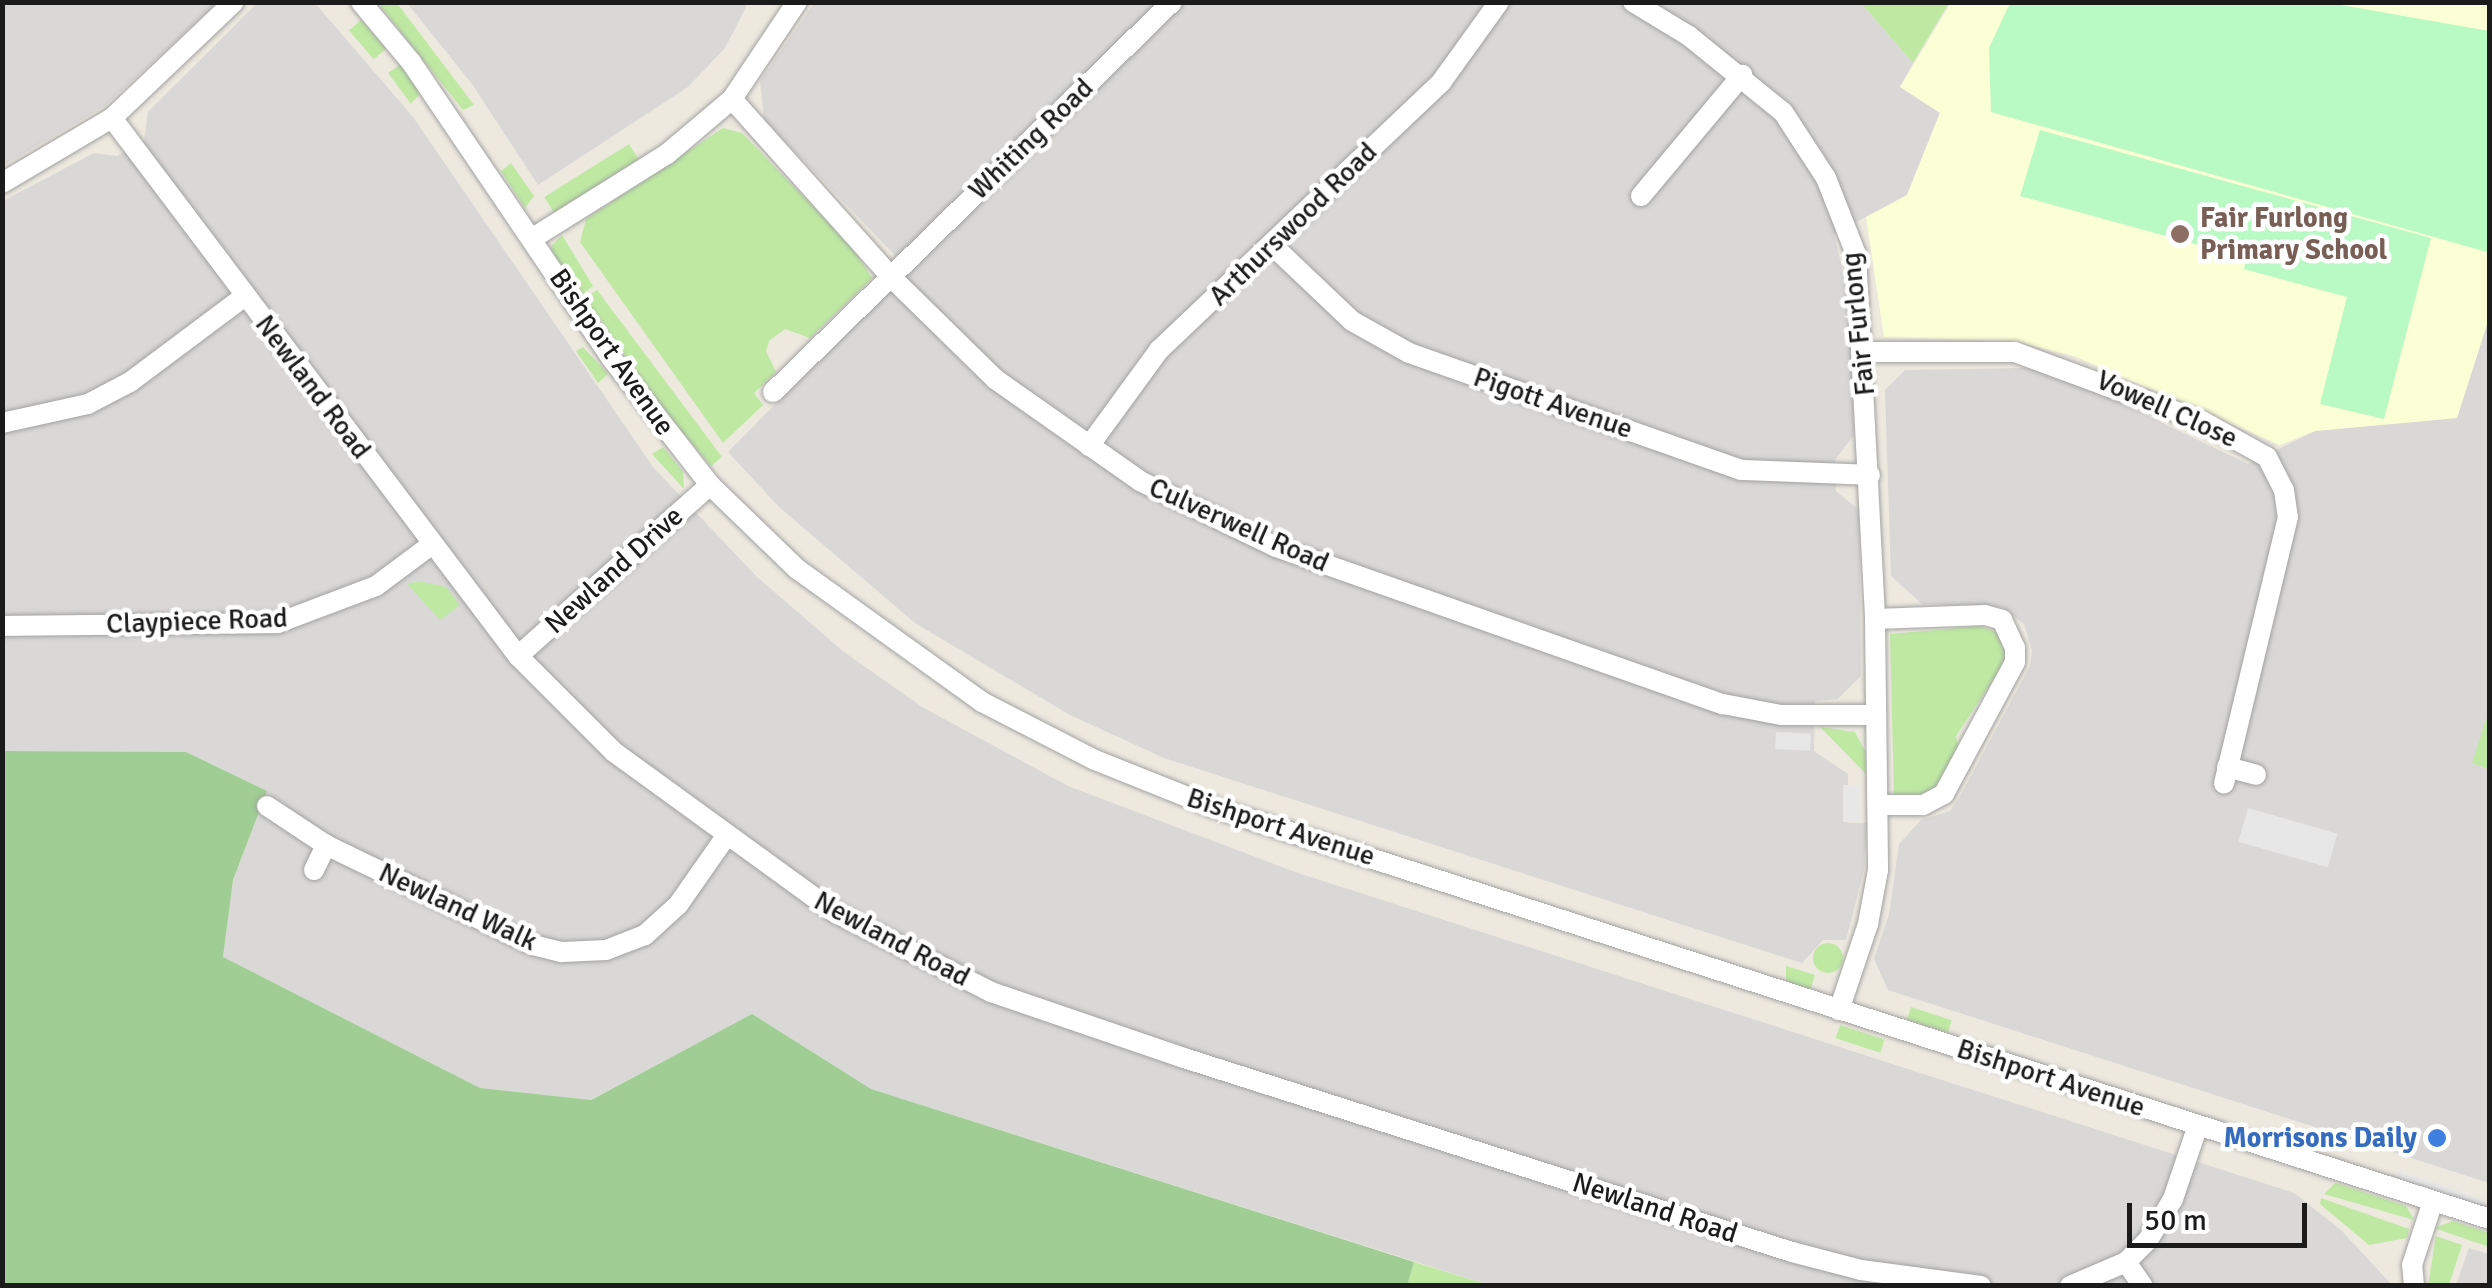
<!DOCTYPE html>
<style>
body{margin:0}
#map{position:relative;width:2492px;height:1288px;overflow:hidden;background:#ede9df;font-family:Signika,sans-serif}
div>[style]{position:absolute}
.residential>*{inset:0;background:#d9d8d7}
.education>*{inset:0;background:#fbffd6}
.grass>*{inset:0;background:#bfe9a3;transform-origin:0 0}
.round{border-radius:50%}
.forest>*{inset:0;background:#9fcd93}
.park>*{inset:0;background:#b9fac4}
.parking>*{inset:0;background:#e7e7e7;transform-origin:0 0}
.roads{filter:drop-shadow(0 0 2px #a2a2a2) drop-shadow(0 0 2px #a2a2a2)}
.minor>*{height:20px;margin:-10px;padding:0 10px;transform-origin:10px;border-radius:10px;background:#fff}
.dots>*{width:28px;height:28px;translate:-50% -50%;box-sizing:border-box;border:5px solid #fff;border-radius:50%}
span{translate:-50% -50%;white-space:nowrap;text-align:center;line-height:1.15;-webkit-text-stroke:9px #fff;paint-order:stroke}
.street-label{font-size:28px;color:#1b1b1b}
.education-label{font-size:28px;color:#785e54;font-weight:700}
.left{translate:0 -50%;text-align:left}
.shop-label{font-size:28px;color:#366cbe;font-weight:700}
.right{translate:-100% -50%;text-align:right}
.frame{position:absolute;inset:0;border:5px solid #1b1b1b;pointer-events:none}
.scale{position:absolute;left:2127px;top:1203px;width:180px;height:45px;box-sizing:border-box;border:5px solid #1b1b1b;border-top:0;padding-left:12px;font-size:30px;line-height:35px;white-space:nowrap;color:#1b1b1b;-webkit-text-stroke:8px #fff;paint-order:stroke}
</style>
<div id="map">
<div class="residential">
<div style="clip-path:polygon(3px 3px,217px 3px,106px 105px,3px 166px)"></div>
<div style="clip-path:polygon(257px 3px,315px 3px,413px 117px,653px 467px,756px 576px,844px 652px,922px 707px,1068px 786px,1295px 872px,2294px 1193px,2341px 1230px,2392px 1285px,1489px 1285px,871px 1089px,752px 1014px,590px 1100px,480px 1088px,223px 957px,233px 880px,267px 791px,186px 752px,3px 751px,3px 201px,94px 153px,117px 156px,144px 141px,148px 112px)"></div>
<div style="clip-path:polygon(407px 3px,748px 3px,725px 48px,688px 87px,538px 185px,472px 84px)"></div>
<div style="clip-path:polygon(814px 3px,1861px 3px,1913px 63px,1900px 87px,1940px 112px,1907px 195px,1834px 234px,1850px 302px,1854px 435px,1835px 460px,1836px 491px,1859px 510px,1861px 676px,1838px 699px,1815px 701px,1814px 751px,1848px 774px,1848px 823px,1867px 823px,1864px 870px,1846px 940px,1823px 940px,1802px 963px,1164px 758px,1070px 715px,915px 623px,779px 507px,728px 452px,908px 269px,764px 119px,760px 81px)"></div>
<div style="clip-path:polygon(2489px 318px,2489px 1183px,1888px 990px,1874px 959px,1889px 914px,1899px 844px,1921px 820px,1950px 811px,1959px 798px,2030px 666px,2032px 650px,2024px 624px,2002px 607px,1922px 604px,1891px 576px,1885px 390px,1905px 370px,2025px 368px,2073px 380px,2248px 464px,2315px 431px,2457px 418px)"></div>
<div style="clip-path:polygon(2469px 1248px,2489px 1254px,2489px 1285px,2456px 1285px)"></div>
</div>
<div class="education">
<div style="clip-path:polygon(1951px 3px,2489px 3px,2489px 318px,2457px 418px,2315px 431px,2280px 445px,2074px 356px,2012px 341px,1884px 337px,1866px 217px,1907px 195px,1940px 113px,1900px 87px)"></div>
</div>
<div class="grass">
<div style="clip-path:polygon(378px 3px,397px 3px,474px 105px,463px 110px)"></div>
<div style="clip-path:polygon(1861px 3px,1949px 3px,1913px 63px)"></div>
<div style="left:361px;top:20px;width:38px;height:16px;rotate:49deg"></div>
<div style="clip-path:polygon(400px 65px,421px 92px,411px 104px,388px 73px)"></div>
<div style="clip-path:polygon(723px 128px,742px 133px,853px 248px,872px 278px,810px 338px,785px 329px,769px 341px,766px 351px,776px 372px,754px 393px,763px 405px,723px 443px,580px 242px,586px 219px)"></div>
<div style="left:629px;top:144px;width:19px;height:100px;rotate:58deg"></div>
<div style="clip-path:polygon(511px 163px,534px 196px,525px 208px,501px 171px)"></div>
<div style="clip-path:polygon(562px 235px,593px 286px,577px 298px,552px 259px,551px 246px)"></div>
<div style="clip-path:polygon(597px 290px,722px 457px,711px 466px,650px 393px,595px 311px,579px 302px)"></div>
<div style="clip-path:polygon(583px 347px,608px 374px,598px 383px,576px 351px)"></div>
<div style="clip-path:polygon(663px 447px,683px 472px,684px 489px,652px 454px)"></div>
<div style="clip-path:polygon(419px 581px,446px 587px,460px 605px,440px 620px,407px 584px)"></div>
<div style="clip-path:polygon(1979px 626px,2000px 633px,2007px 659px,1956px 736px,1960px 752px,1941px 789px,1923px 799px,1894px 797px,1890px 634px)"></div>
<div style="clip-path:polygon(2486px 719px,2489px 721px,2489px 769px,2472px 763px)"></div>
<div style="clip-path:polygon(1820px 727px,1855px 732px,1866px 753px,1866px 774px)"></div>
<div class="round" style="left:1813px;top:943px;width:30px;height:30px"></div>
<div style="clip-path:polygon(1786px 966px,1815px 975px,1808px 997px,1786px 980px)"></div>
<div style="left:1911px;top:1007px;width:43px;height:13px;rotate:18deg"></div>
<div style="left:1840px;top:1025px;width:47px;height:14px;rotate:18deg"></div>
<div style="clip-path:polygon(2335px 1183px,2406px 1206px,2414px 1220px,2324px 1194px)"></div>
<div style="clip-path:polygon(2321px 1198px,2409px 1229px,2407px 1238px,2369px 1245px,2320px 1204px)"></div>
<div style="clip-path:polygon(2453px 1221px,2489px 1233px,2489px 1247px,2434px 1228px)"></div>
<div style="clip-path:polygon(2436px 1236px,2462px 1245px,2449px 1285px,2428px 1285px)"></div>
<div style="clip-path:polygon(1414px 1262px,1489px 1285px,1407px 1286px)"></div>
</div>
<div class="forest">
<div style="clip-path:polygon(3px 751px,186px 752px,267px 791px,233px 880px,223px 957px,480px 1088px,591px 1100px,752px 1014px,871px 1089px,1414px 1262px,1407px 1286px,3px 1286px)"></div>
</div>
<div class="park">
<div style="clip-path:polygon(2010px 3px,2330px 3px,2489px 31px,2489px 248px,2487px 252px,1991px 112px,1989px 48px)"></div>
<div style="clip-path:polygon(2040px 130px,2431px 238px,2384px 419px,2320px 404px,2347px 297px,2244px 269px,2246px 258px,2020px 196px)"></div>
</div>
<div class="parking">
<div style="left:1776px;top:732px;width:35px;height:17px;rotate:3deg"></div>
<div style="left:1843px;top:785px;width:16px;height:37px"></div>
<div style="left:2248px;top:808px;width:93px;height:35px;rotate:16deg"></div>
<div style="clip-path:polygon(2396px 1170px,2484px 1200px,2489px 1211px,2399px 1181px)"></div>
</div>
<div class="roads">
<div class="minor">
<div style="left:361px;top:2px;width:78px;rotate:50.2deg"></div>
<div style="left:411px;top:62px;width:359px;rotate:55.9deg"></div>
<div style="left:612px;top:359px;width:160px;rotate:52.1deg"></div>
<div style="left:710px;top:485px;width:121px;rotate:44deg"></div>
<div style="left:797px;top:569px;width:228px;rotate:35.7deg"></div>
<div style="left:982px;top:702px;width:127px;rotate:27.2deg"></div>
<div style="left:1095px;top:760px;width:129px;rotate:21.8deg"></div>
<div style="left:1215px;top:808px;width:1340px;rotate:17.87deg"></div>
<div style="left:1633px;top:2px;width:66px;rotate:31.3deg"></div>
<div style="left:1689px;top:36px;width:121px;rotate:39deg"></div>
<div style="left:1783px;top:112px;width:79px;rotate:56.9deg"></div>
<div style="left:1826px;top:178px;width:82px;rotate:68.5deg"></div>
<div style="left:1856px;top:254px;width:365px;rotate:87deg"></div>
<div style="left:1875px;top:619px;width:251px;rotate:89.3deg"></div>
<div style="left:1878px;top:870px;width:55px;rotate:100.5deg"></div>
<div style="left:1868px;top:924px;width:91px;rotate:108.6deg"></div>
<div style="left:732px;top:99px;width:237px;rotate:48.2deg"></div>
<div style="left:890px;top:276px;width:147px;rotate:44.4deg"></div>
<div style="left:995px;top:379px;width:177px;rotate:35.1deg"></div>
<div style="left:1140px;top:481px;width:151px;rotate:25.9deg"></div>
<div style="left:1276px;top:547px;width:474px;rotate:19.4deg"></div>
<div style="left:1723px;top:704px;width:59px;rotate:10.7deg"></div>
<div style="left:1781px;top:715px;width:95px"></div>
<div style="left:112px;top:118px;width:674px;rotate:52.96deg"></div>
<div style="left:518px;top:656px;width:136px;rotate:45deg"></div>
<div style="left:614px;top:752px;width:274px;rotate:36deg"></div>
<div style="left:836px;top:913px;width:174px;rotate:27deg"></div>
<div style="left:991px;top:992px;width:204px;rotate:18.9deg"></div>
<div style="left:1184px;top:1058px;width:638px;rotate:17.7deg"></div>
<div style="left:1792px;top:1252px;width:71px;rotate:14.6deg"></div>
<div style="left:1861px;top:1270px;width:121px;rotate:7.6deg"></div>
<div style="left:2px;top:183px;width:128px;rotate:-30.6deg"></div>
<div style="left:112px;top:118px;width:168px;rotate:-43.6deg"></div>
<div style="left:1641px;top:196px;width:158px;rotate:-50.1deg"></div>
<div style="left:533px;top:238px;width:158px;rotate:-32.1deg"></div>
<div style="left:667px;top:154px;width:85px;rotate:-40.2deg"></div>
<div style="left:732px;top:99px;width:117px;rotate:-56.2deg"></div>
<div style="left:1272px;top:245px;width:110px;rotate:43.5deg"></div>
<div style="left:1352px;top:321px;width:65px;rotate:29.3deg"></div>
<div style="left:1409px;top:353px;width:352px;rotate:19.4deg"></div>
<div style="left:1741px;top:470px;width:129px;rotate:2.2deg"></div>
<div style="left:1865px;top:352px;width:150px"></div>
<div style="left:2015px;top:352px;width:199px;rotate:20.3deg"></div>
<div style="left:2202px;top:421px;width:74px;rotate:29deg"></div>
<div style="left:2267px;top:457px;width:37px;rotate:63deg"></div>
<div style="left:2284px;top:490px;width:27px;rotate:82deg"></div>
<div style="left:2288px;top:517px;width:274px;rotate:103.5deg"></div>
<div style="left:773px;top:392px;width:558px;rotate:-44.35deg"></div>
<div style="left:2px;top:423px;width:88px;rotate:-12.5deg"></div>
<div style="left:88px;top:404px;width:47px;rotate:-27.6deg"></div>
<div style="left:130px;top:382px;width:144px;rotate:-36.8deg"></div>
<div style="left:1089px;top:446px;width:119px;rotate:-53.9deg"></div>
<div style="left:1159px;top:350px;width:390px;rotate:-43.5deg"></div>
<div style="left:1442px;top:81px;width:97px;rotate:-54.2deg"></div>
<div style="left:1875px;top:619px;width:110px;rotate:-2.1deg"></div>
<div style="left:1985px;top:615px;width:18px;rotate:16deg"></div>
<div style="left:2002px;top:620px;width:31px;rotate:65deg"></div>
<div style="left:2015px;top:648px;width:14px;rotate:90deg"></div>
<div style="left:2015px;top:662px;width:150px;rotate:118.3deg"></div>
<div style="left:1944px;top:794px;width:24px;rotate:152deg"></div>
<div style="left:1923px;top:805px;width:45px;rotate:180deg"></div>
<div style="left:2px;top:626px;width:276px;rotate:-0.6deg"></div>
<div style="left:278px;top:623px;width:105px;rotate:-20.7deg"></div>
<div style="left:376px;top:586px;width:69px;rotate:-36.7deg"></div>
<div style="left:518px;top:656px;width:257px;rotate:-41.7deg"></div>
<div style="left:2227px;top:767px;width:30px;rotate:15deg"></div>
<div style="left:267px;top:806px;width:71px;rotate:33.5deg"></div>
<div style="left:326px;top:845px;width:230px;rotate:25.8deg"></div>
<div style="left:533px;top:945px;width:30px;rotate:14deg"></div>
<div style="left:562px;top:952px;width:44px;rotate:-2.6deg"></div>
<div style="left:606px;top:950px;width:42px;rotate:-21deg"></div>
<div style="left:645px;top:935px;width:45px;rotate:-42.3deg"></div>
<div style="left:678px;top:905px;width:82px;rotate:-55deg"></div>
<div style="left:314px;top:870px;width:28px;rotate:-64deg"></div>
<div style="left:2126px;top:1262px;width:29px;rotate:55deg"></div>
<div style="left:2070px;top:1286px;width:61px;rotate:-23.2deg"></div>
<div style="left:2126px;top:1262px;width:31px;rotate:-45deg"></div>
<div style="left:2148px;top:1240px;width:48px;rotate:-58.6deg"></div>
<div style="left:2173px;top:1199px;width:78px;rotate:-71.3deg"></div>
<div style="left:2414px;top:1286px;width:21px;rotate:-95deg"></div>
<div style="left:2412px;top:1265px;width:67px;rotate:-71.8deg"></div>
</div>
</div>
<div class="dots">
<div style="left:2180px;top:234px;background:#8d6e63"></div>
<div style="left:2437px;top:1138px;background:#3f7fe0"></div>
</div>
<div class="street-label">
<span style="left:1031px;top:139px;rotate:-44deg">Whiting Road</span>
<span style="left:1293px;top:224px;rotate:-44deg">Arthurswood Road</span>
<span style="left:1858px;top:324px;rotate:-96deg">Fair Furlong</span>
<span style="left:612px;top:352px;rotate:55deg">Bishport Avenue</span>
<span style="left:313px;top:387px;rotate:53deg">Newland Road</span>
<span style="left:1553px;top:403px;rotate:19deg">Pigott Avenue</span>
<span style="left:2167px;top:409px;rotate:24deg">Vowell Close</span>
<span style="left:1239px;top:525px;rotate:24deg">Culverwell Road</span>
<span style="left:614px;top:570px;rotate:-42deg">Newland Drive</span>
<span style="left:197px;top:621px;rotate:-2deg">Claypiece Road</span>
<span style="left:1281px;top:827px;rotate:18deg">Bishport Avenue</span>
<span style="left:458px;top:907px;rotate:25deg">Newland Walk</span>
<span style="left:892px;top:939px;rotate:28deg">Newland Road</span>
<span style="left:2051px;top:1078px;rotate:18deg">Bishport Avenue</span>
<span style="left:1655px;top:1208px;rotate:18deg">Newland Road</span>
</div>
<div class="education-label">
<span class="left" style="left:2200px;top:234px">Fair Furlong<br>Primary School</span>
</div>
<div class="shop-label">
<span class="right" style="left:2417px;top:1138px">Morrisons Daily</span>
</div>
<div class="frame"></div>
<div class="scale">50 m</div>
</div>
